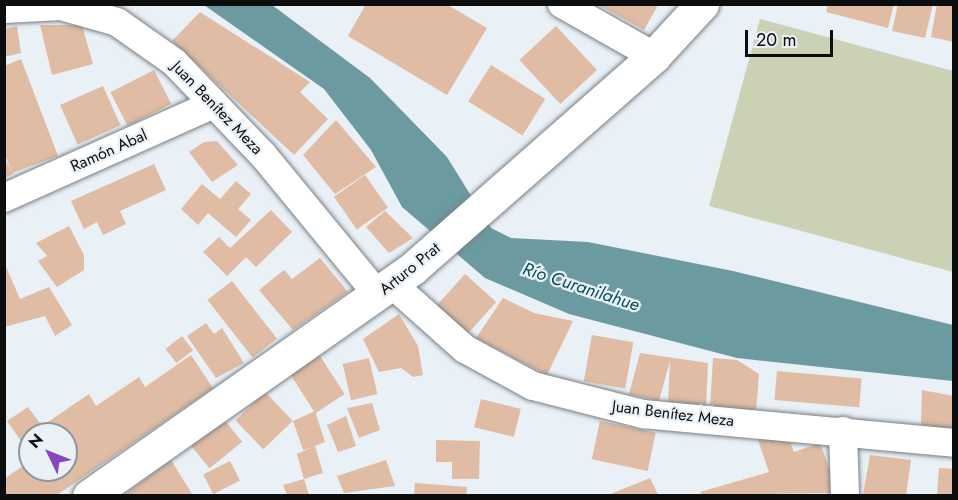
<!DOCTYPE html>
<meta charset="utf-8">
<style>
body{margin:0}
#map{position:relative;width:958px;height:500px;overflow:hidden;background:#e9f0f6;font-family:Jost,sans-serif}
div>[style]{position:absolute}
.green>*{inset:0;background:#cbd1b5}
.water>*{inset:0;background:#6b9ba0}
.building>*{inset:0;background:#dfbca3;transform-origin:0 0}
.roads{filter:drop-shadow(0 0 2px #787f84) drop-shadow(0 0 2px #787f84)}
.street>*{height:28px;margin:-14px;padding:0 14px;transform-origin:14px;border-radius:14px;background:#fff}
.secondary>*{height:33px;margin:-16.5px;padding:0 16.5px;transform-origin:16.5px;border-radius:16.5px;background:#fff}
span{translate:-50% -50%;white-space:nowrap;text-align:center;line-height:1.15;-webkit-text-stroke:4.5px #e9f0f6;paint-order:stroke}
.street-label{font-size:16px;color:#0b0d0f}
.water-label{font-size:18px;color:#045056;font-style:italic}
.frame{position:absolute;inset:0;border:6px solid #0b0d0f;pointer-events:none}
.north{position:absolute;left:18px;top:422px;width:60px;height:60px;box-sizing:border-box;background:#e9f0f6;border:2px solid #90959a;border-radius:50%;rotate:313deg;font-size:16px;font-weight:700;line-height:24px;text-align:center;color:#0b0d0f}
.north::after{content:'';display:block;margin:auto;width:21px;height:27px;background:#8a45b8;clip-path:polygon(50% 0,100% 100%,50% 72%,0 100%)}
.scale{position:absolute;left:745px;top:30px;width:88px;height:27px;box-sizing:border-box;border:3px solid #0b0d0f;border-top:0;padding-left:8px;font-size:18px;line-height:21px;white-space:nowrap;color:#0b0d0f;-webkit-text-stroke:4px #e9f0f6;paint-order:stroke}
</style>
<div id="map">
<div class="green">
<div style="clip-path:polygon(760px 19px,953px 71px,953px 272px,709px 206px)"></div>
</div>
<div class="water">
<div style="clip-path:polygon(204px 5px,272px 5px,370px 78px,447px 157px,491px 228px,511px 238px,588px 242px,733px 271px,953px 325px,953px 381px,737px 358px,569px 314px,485px 278px,402px 207px,371px 150px,324px 89px)"></div>
</div>
<div class="building">
<div style="clip-path:polygon(366px 4px,446px 4px,487px 28px,447px 95px,348px 36px)"></div>
<div style="clip-path:polygon(597px 4px,652px 4px,657px 7px,644px 30px)"></div>
<div style="clip-path:polygon(828px 4px,894px 4px,888px 28px,826px 12px)"></div>
<div style="clip-path:polygon(898px 4px,933px 4px,925px 38px,892px 31px)"></div>
<div style="clip-path:polygon(937px 4px,954px 4px,954px 42px,931px 37px)"></div>
<div style="clip-path:polygon(200px 12px,310px 82px,300px 92px,328px 119px,294px 155px,172px 41px)"></div>
<div style="clip-path:polygon(40px 25px,82px 25px,93px 64px,52px 75px)"></div>
<div style="clip-path:polygon(17px 26px,21px 53px,4px 57px,4px 29px)"></div>
<div style="left:556px;top:26px;width:60px;height:50px;rotate:47deg"></div>
<div style="clip-path:polygon(21px 59px,58px 156px,12px 173px,4px 152px,4px 66px)"></div>
<div style="left:491px;top:65px;width:64px;height:43px;rotate:32deg"></div>
<div style="left:154px;top:70px;width:38px;height:49px;rotate:63deg"></div>
<div style="left:103px;top:86px;width:43px;height:47px;rotate:66deg"></div>
<div style="clip-path:polygon(336px 120px,376px 167px,335px 194px,303px 155px)"></div>
<div style="clip-path:polygon(217px 141px,238px 165px,212px 182px,189px 152px,204px 142px)"></div>
<div style="clip-path:polygon(4px 157px,13px 174px,4px 178px)"></div>
<div style="clip-path:polygon(154px 164px,166px 190px,120px 211px,126px 224px,103px 235px,97px 222px,84px 229px,71px 201px)"></div>
<div style="left:365px;top:175px;width:40px;height:38px;rotate:55deg"></div>
<div style="clip-path:polygon(236px 181px,251px 194px,238px 209px,251px 220px,236px 237px,208px 213px,198px 225px,181px 209px,202px 184px,220px 199px)"></div>
<div style="clip-path:polygon(271px 210px,292px 232px,256px 267px,246px 257px,227px 276px,203px 252px,219px 237px,230px 248px)"></div>
<div style="clip-path:polygon(385px 211px,413px 238px,389px 253px,366px 227px)"></div>
<div style="clip-path:polygon(69px 226px,84px 255px,84px 270px,57px 287px,38px 261px,47px 256px,36px 243px)"></div>
<div style="clip-path:polygon(320px 258px,348px 292px,293px 330px,259px 290px,284px 270px,292px 279px)"></div>
<div style="clip-path:polygon(4px 262px,20px 299px,49px 287px,72px 325px,55px 336px,45px 316px,4px 327px)"></div>
<div style="left:465px;top:274px;width:42px;height:42px;rotate:42deg"></div>
<div style="left:232px;top:281px;width:73px;height:31px;rotate:52deg"></div>
<div style="clip-path:polygon(503px 298px,534px 313px,573px 321px,547px 375px,476px 338px)"></div>
<div style="clip-path:polygon(399px 314px,418px 346px,423px 375px,413px 377px,401px 368px,379px 372px,363px 339px)"></div>
<div style="clip-path:polygon(206px 323px,214px 334px,222px 328px,244px 363px,216px 378px,187px 336px)"></div>
<div style="left:592px;top:335px;width:42px;height:47px;rotate:10deg"></div>
<div style="left:182px;top:336px;width:18px;height:21px;rotate:52deg"></div>
<div style="left:318px;top:353px;width:49px;height:35px;rotate:57deg"></div>
<div style="clip-path:polygon(640px 353px,708px 363px,706px 406px,668px 403px,670px 361px,659px 401px,629px 394px)"></div>
<div style="clip-path:polygon(191px 355px,213px 388px,57px 495px,4px 495px,4px 479px,30px 461px,30px 470px,66px 470px,66px 434px,30px 434px,30px 454px,7px 421px,28px 407px,42px 426px,89px 394px,96px 406px,139px 377px,145px 387px)"></div>
<div style="left:369px;top:358px;width:37px;height:27px;rotate:77deg"></div>
<div style="clip-path:polygon(713px 358px,737px 360px,759px 374px,756px 411px,710px 408px)"></div>
<div style="left:777px;top:371px;width:85px;height:29px;rotate:5deg"></div>
<div style="clip-path:polygon(922px 390px,954px 396px,954px 430px,921px 425px)"></div>
<div style="left:265px;top:392px;width:40px;height:41px;rotate:46deg"></div>
<div style="left:481px;top:399px;width:41px;height:29px;rotate:14deg"></div>
<div style="clip-path:polygon(372px 403px,380px 430px,359px 438px,347px 408px)"></div>
<div style="clip-path:polygon(315px 411px,325px 442px,315px 446px,323px 473px,304px 479px,309px 495px,287px 495px,283px 485px,304px 479px,297px 454px,312px 447px,303px 450px,293px 421px)"></div>
<div style="clip-path:polygon(346px 416px,356px 446px,338px 452px,327px 425px)"></div>
<div style="left:222px;top:417px;width:32px;height:42px;rotate:51deg"></div>
<div style="left:600px;top:421px;width:57px;height:39px;rotate:12deg"></div>
<div style="clip-path:polygon(786px 430px,794px 452px,820px 443px,838px 493px,702px 495px,700px 492px,769px 472px,758px 440px)"></div>
<div style="clip-path:polygon(436px 440px,480px 441px,479px 479px,452px 479px,452px 462px,436px 462px)"></div>
<div style="clip-path:polygon(870px 455px,911px 460px,906px 495px,863px 495px)"></div>
<div style="clip-path:polygon(171px 460px,192px 494px,124px 495px)"></div>
<div style="clip-path:polygon(386px 460px,395px 486px,344px 493px,337px 476px)"></div>
<div style="left:230px;top:461px;width:22px;height:30px;rotate:63deg"></div>
<div style="clip-path:polygon(939px 468px,954px 469px,954px 495px,937px 495px)"></div>
<div style="clip-path:polygon(650px 478px,658px 495px,608px 495px)"></div>
<div style="clip-path:polygon(415px 483px,467px 487px,466px 495px,414px 495px)"></div>
</div>
<div class="roads">
<div class="street">
<div style="left:562px;top:4px;width:106px;rotate:29.5deg"></div>
<div style="left:4px;top:9px;width:57px;rotate:-3deg"></div>
<div style="left:61px;top:6px;width:58px;rotate:15.9deg"></div>
<div style="left:117px;top:22px;width:70px;rotate:35.1deg"></div>
<div style="left:174px;top:62px;width:129px;rotate:46.3deg"></div>
<div style="left:263px;top:155px;width:181px;rotate:50.6deg"></div>
<div style="left:4px;top:198px;width:230px;rotate:-24.1deg"></div>
<div style="left:392px;top:284px;width:98px;rotate:41.7deg"></div>
<div style="left:465px;top:349px;width:77px;rotate:28.6deg"></div>
<div style="left:533px;top:386px;width:114px;rotate:14.3deg"></div>
<div style="left:643px;top:414px;width:312px;rotate:5.3deg"></div>
<div style="left:843px;top:431px;width:65px;rotate:88.2deg"></div>
</div>
<div class="secondary">
<div style="left:89px;top:496px;width:396px;rotate:-35.1deg"></div>
<div style="left:413px;top:268px;width:321px;rotate:-41.3deg"></div>
<div style="left:654px;top:56px;width:71px;rotate:-47.3deg"></div>
</div>
</div>
<div class="street-label">
<span style="left:217px;top:108px;rotate:46deg">Juan Benítez Meza</span>
<span style="left:109px;top:151px;rotate:-24deg">Ramón Abal</span>
<span style="left:410px;top:269px;rotate:-39deg">Arturo Prat</span>
<span style="left:673px;top:414px;rotate:7deg">Juan Benítez Meza</span>
</div>
<div class="water-label">
<span style="left:581px;top:287px;rotate:18deg">Río Curanilahue</span>
</div>
<div class="frame"></div>
<div class="north">N</div>
<div class="scale">20 m</div>
</div>
